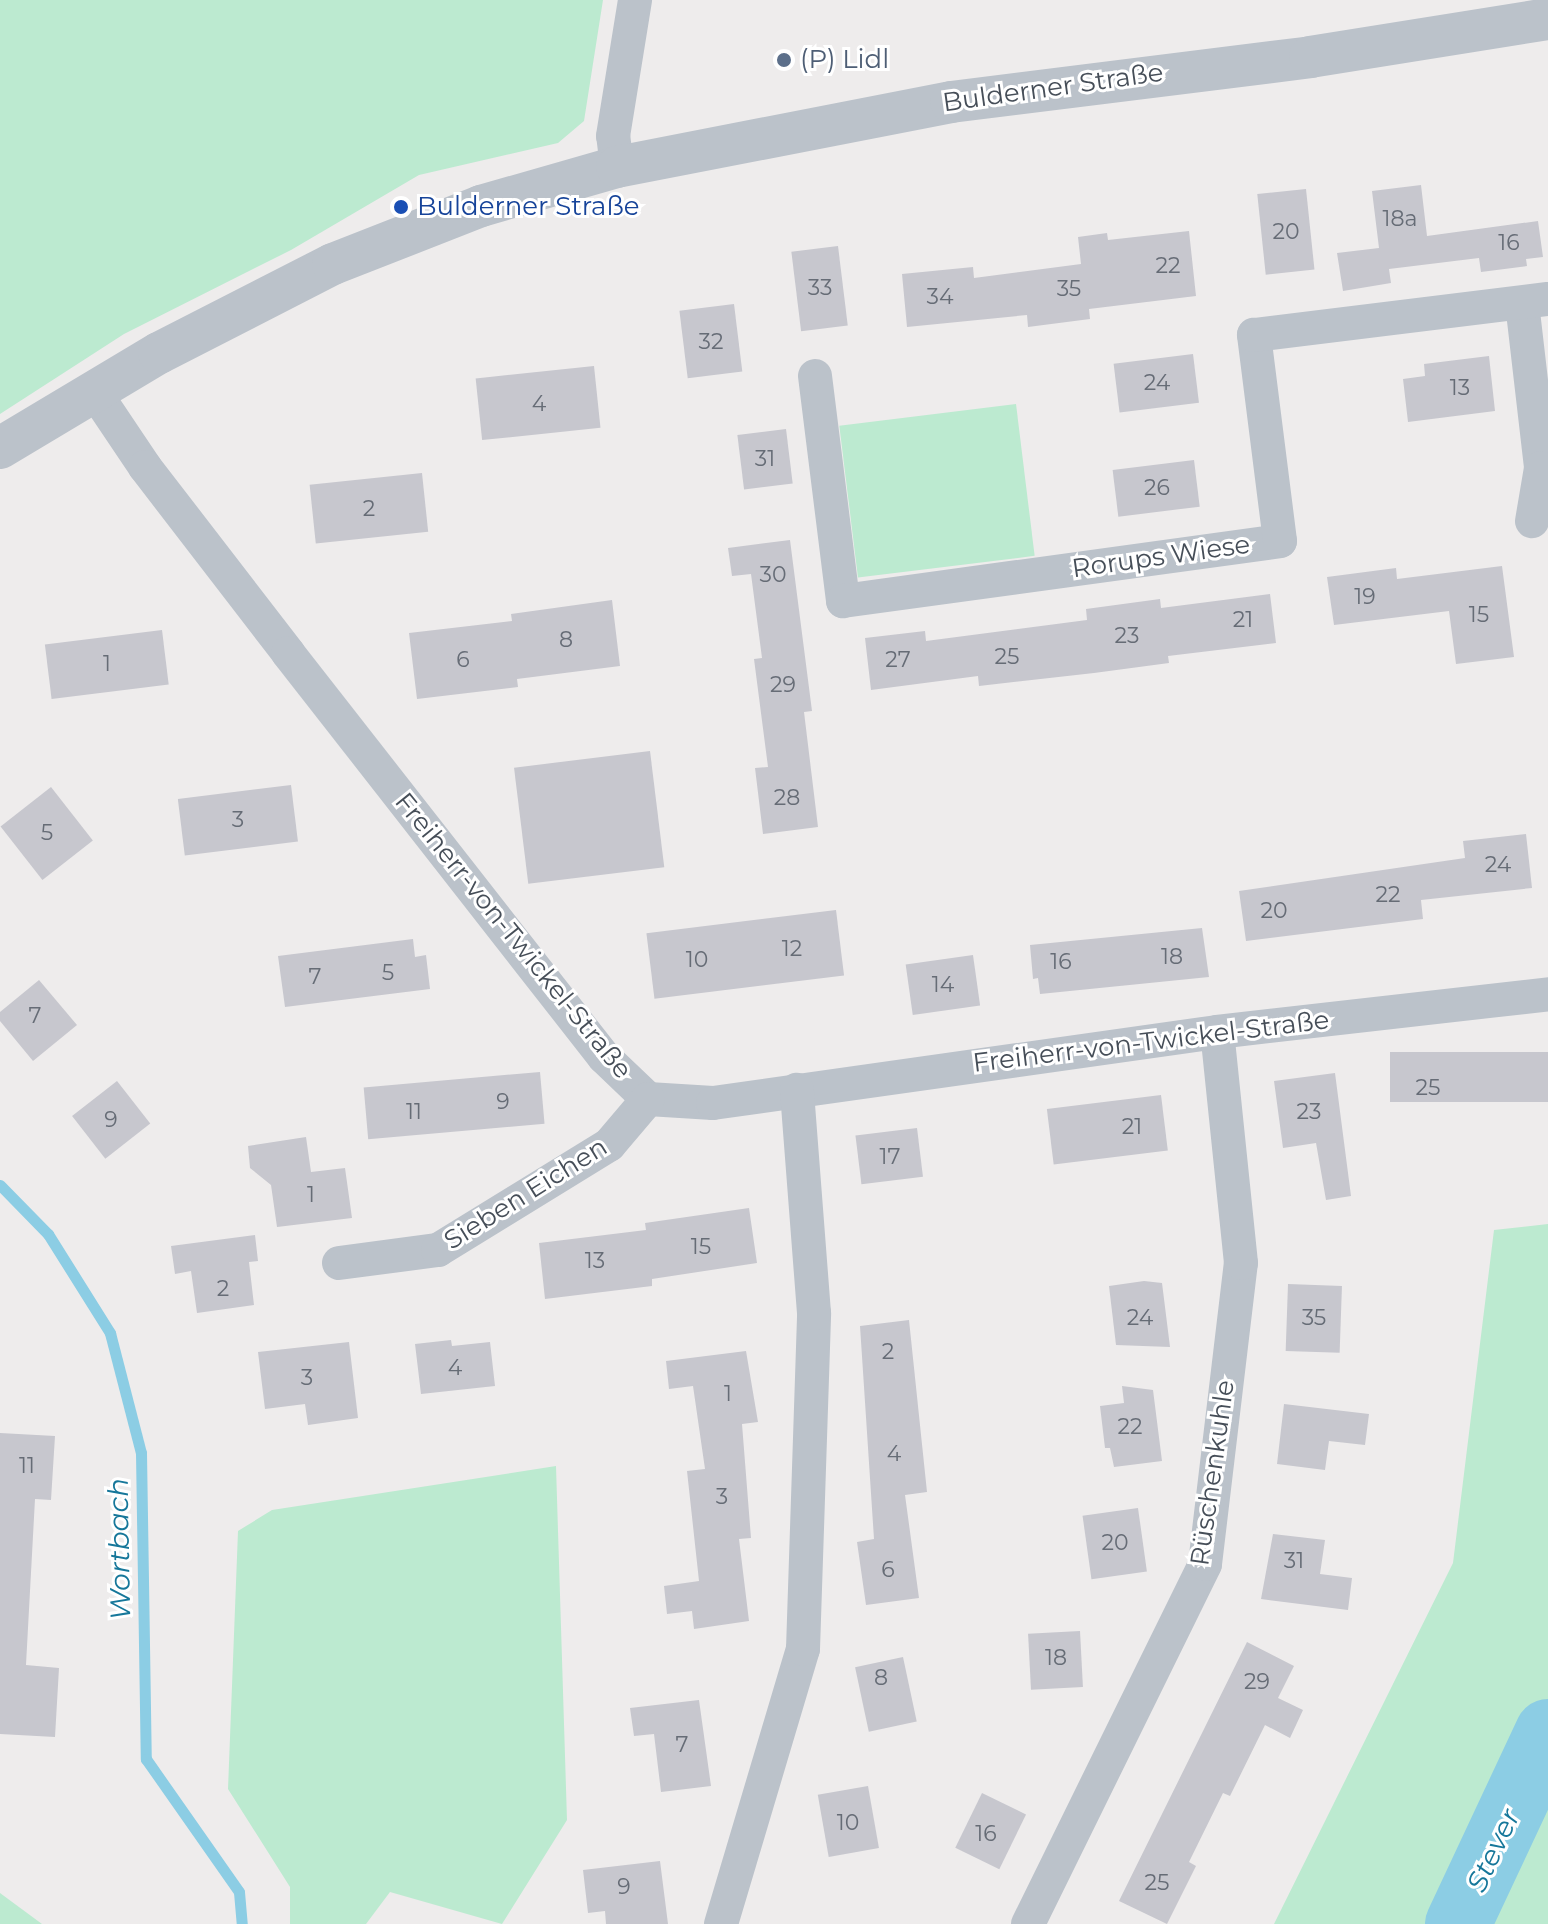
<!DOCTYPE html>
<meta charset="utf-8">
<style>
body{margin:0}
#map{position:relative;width:1548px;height:1924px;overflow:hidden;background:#eeecec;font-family:Montserrat,sans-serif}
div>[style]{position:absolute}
.green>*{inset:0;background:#bcead0;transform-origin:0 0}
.stream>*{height:11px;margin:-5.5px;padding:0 5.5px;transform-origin:5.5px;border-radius:5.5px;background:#8ccde4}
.river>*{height:66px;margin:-33px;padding:0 33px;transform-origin:33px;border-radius:33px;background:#8ccde4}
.building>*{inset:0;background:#c7c7ce;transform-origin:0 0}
.minor>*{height:34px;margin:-17px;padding:0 17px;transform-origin:17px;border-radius:17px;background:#bbc2ca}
.tertiary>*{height:42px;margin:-21px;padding:0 21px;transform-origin:21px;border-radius:21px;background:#bbc2ca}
.dots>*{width:22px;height:22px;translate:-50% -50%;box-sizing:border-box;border:4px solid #fff;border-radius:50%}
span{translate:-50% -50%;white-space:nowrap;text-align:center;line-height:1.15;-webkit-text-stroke:6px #fff;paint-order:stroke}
.number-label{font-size:22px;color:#666c76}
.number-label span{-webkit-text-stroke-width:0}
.service-label{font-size:26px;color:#4e5e75}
.left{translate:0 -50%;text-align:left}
.street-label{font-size:26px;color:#464e58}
.transit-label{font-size:26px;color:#164399}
.water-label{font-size:28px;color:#16779a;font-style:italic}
</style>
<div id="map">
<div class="green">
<div style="clip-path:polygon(0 0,603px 0,584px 121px,558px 143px,419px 175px,291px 250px,124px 334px,0 414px)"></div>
<div style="left:1016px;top:404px;width:153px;height:178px;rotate:83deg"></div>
<div style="clip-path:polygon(1548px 1224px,1548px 1924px,1274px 1924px,1453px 1563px,1494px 1230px)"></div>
<div style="clip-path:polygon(556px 1466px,567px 1820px,502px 1924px,390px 1892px,366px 1924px,290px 1924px,290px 1887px,228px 1789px,238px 1531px,272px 1510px)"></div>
<div style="clip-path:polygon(0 1893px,42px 1924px,0 1924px)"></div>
</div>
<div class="stream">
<div style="left:0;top:1185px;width:69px;rotate:45.6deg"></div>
<div style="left:48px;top:1234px;width:117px;rotate:57.9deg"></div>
<div style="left:110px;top:1333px;width:124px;rotate:75.5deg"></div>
<div style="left:141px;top:1453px;width:306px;rotate:89.1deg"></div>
<div style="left:146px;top:1759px;width:162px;rotate:55deg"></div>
<div style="left:239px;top:1892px;width:32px;rotate:85deg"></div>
</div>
<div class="river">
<div style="left:1458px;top:1924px;width:212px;rotate:-64.9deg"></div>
</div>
<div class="building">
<div style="clip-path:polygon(1421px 185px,1427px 236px,1538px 221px,1543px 257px,1526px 259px,1527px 266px,1481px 272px,1479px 258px,1389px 269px,1391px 283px,1343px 291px,1337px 253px,1379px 248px,1372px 191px)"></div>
<div style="left:1306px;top:189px;width:81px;height:49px;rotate:84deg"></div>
<div style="clip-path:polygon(1189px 231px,1196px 296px,1089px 309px,1090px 319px,1028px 327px,1027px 315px,907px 327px,902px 274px,973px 267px,974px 278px,1081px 264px,1078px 237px,1107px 233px,1108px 240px)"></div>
<div style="left:838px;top:246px;width:80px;height:47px;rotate:83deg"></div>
<div style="left:734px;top:304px;width:68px;height:55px;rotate:83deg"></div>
<div style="left:1193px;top:354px;width:49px;height:80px;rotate:83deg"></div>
<div style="clip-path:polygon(1489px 356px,1495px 411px,1408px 422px,1403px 379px,1425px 376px,1424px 364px)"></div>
<div style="left:594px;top:366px;width:62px;height:119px;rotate:84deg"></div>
<div style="left:786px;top:429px;width:55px;height:49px;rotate:83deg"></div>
<div style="left:1194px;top:460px;width:47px;height:82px;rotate:83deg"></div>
<div style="left:422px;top:473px;width:59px;height:113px;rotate:84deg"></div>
<div style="clip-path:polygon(790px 540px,812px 711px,804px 712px,818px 827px,763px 834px,755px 768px,768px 767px,754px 659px,762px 658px,751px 574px,732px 576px,728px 548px)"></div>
<div style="clip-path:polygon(1502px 566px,1514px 657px,1456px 664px,1449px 611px,1334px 625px,1327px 577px,1396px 568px,1397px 579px)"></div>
<div style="clip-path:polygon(1270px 594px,1276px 643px,1168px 656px,1169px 663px,1094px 673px,979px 686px,978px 676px,871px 690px,865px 638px,925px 631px,926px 641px,1087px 620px,1086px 609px,1160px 599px,1161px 608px)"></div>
<div style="clip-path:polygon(612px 600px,620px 666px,517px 679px,518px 687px,417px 699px,409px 633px,512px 621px,511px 614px)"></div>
<div style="left:162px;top:630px;width:55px;height:118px;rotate:83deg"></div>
<div style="left:650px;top:751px;width:117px;height:137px;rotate:83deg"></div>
<div style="left:291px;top:785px;width:57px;height:114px;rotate:83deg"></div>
<div style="left:51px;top:787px;width:68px;height:64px;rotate:52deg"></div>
<div style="clip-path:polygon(1526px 834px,1532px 888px,1421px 900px,1423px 919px,1246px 941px,1239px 891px,1465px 858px,1463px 841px)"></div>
<div style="left:836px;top:910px;width:66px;height:191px;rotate:83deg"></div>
<div style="clip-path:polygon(1202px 928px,1209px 977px,1040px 994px,1038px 978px,1033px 979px,1030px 945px)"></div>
<div style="clip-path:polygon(413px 939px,415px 957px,426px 955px,430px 989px,285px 1007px,278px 956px)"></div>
<div style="left:973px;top:955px;width:51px;height:68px;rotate:82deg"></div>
<div style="clip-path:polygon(39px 980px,77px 1025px,33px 1061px,0 1021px,0 1012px)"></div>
<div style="left:1548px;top:1052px;width:50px;height:158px;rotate:90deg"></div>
<div style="left:540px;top:1072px;width:52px;height:177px;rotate:85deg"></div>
<div style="clip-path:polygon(1335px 1073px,1351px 1196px,1326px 1200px,1316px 1143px,1283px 1148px,1274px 1081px)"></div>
<div style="left:117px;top:1081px;width:54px;height:57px;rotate:52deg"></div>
<div style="left:1161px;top:1095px;width:56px;height:115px;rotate:83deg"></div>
<div style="left:917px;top:1128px;width:49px;height:62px;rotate:83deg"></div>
<div style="clip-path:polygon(306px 1137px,311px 1172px,345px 1168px,352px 1218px,277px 1227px,271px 1185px,250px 1168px,248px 1146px)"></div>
<div style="clip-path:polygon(749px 1208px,757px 1263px,652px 1279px,652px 1286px,545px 1299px,539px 1243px,646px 1230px,645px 1223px)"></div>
<div style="clip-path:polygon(255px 1235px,258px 1261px,249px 1262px,254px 1305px,197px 1313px,191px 1271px,175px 1274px,171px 1246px)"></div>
<div style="clip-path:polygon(1144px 1281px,1162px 1283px,1170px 1347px,1116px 1345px,1109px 1286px)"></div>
<div style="left:1288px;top:1284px;width:54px;height:67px;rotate:2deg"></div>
<div style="clip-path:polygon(909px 1320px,927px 1492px,905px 1495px,919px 1598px,866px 1605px,857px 1542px,874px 1539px,860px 1326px)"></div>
<div style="clip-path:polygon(451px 1340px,452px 1346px,490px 1342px,495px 1386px,421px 1394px,415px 1344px)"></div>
<div style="clip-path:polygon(349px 1342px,358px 1418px,308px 1425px,305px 1404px,265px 1409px,258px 1352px)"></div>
<div style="clip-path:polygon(746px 1351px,758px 1422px,742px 1424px,751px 1538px,739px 1539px,749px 1621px,694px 1629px,692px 1611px,667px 1614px,664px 1586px,699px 1581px,687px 1471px,705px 1469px,693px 1386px,669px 1389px,666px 1361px)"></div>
<div style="clip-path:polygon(1122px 1386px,1153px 1390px,1162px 1461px,1114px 1467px,1110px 1448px,1105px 1448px,1100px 1406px,1124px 1403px)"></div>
<div style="clip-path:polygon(1284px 1404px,1369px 1414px,1365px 1445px,1329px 1441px,1325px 1470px,1277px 1464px)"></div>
<div style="clip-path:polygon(0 1433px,55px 1436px,51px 1500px,35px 1499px,26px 1665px,59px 1668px,55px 1737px,0 1734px)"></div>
<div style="left:1138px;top:1508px;width:64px;height:56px;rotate:82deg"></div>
<div style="clip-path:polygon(1273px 1534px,1325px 1540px,1320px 1574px,1352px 1578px,1348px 1610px,1261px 1599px)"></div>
<div style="left:1080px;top:1631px;width:56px;height:52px;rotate:87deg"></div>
<div style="clip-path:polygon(1247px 1642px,1294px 1666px,1278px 1698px,1303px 1710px,1290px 1738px,1265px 1725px,1230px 1796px,1223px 1793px,1189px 1862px,1196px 1866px,1167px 1924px,1119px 1901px)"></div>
<div style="left:903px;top:1657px;width:66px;height:49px;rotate:78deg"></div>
<div style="clip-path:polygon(699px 1700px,711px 1786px,661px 1792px,654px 1734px,634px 1736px,630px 1708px)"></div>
<div style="left:868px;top:1786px;width:63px;height:51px;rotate:80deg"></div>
<div style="left:982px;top:1793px;width:49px;height:61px;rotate:26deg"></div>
<div style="clip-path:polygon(660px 1861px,668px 1924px,606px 1924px,605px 1911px,588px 1913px,583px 1870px)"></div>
</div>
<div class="minor">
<div style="left:617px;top:167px;width:31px;rotate:-97deg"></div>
<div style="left:613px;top:136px;width:138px;rotate:-80.8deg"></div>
<div style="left:1522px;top:303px;width:166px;rotate:83.4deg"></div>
<div style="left:1541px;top:468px;width:54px;rotate:99.6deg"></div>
<div style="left:815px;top:376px;width:227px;rotate:82.9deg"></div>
<div style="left:843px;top:601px;width:441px;rotate:-7.8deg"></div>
<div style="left:1280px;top:541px;width:208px;rotate:-97.2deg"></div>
<div style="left:1254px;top:335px;width:296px;rotate:-7deg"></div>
<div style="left:94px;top:391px;width:92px;rotate:56.1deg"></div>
<div style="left:145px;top:467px;width:235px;rotate:52.4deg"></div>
<div style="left:288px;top:653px;width:513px;rotate:51.97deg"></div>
<div style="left:604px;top:1057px;width:61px;rotate:43.7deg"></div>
<div style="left:648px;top:1099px;width:65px;rotate:3.5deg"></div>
<div style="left:713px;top:1103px;width:509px;rotate:-8.02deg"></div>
<div style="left:1217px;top:1032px;width:333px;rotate:-6.5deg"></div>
<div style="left:339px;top:1263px;width:100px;rotate:-7.5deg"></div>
<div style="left:438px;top:1250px;width:201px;rotate:-31.6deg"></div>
<div style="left:609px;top:1145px;width:60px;rotate:-49.7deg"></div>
<div style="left:721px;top:1924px;width:287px;rotate:-73.4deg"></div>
<div style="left:803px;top:1649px;width:336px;rotate:-88.1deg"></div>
<div style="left:814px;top:1313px;width:224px;rotate:-94.4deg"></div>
<div style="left:1028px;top:1924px;width:401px;rotate:-63.8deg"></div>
<div style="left:1205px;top:1564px;width:303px;rotate:-83.2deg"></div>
<div style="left:1241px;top:1263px;width:232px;rotate:-95.9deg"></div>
</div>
<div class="tertiary">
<div style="left:0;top:448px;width:185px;rotate:-30.9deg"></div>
<div style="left:159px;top:353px;width:195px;rotate:-27.1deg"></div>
<div style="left:333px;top:264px;width:159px;rotate:-21.4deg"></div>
<div style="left:481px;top:206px;width:141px;rotate:-16deg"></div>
<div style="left:617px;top:167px;width:340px;rotate:-11deg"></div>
<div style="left:951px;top:102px;width:362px;rotate:-7.1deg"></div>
<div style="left:1310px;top:57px;width:241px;rotate:-9.1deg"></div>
</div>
<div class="dots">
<div style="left:784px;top:60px;background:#5c6f8a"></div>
<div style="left:401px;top:207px;background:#1a4fb4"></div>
</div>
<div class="number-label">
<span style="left:1400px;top:219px">18a</span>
<span style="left:1286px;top:232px">20</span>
<span style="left:1509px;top:243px">16</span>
<span style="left:1168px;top:266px">22</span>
<span style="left:820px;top:288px">33</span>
<span style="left:1069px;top:289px">35</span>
<span style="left:940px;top:297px">34</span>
<span style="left:711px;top:342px">32</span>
<span style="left:1157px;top:383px">24</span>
<span style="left:1460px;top:388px">13</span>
<span style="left:539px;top:404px">4</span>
<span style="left:765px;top:459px">31</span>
<span style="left:1157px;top:488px">26</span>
<span style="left:369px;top:509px">2</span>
<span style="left:773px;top:575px">30</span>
<span style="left:1365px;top:597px">19</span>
<span style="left:1479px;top:615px">15</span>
<span style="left:1243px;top:620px">21</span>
<span style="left:1127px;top:636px">23</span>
<span style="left:566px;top:640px">8</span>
<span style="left:1007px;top:657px">25</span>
<span style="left:463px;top:660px">6</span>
<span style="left:898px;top:660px">27</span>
<span style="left:107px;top:664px">1</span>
<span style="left:783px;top:685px">29</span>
<span style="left:787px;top:798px">28</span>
<span style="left:238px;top:820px">3</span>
<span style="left:47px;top:833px">5</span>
<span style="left:1498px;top:865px">24</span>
<span style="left:1388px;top:895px">22</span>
<span style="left:1274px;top:911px">20</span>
<span style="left:792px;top:949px">12</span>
<span style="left:1172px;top:957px">18</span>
<span style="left:697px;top:960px">10</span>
<span style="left:1061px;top:962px">16</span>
<span style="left:388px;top:973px">5</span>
<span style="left:315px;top:977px">7</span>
<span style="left:943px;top:985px">14</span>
<span style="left:35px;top:1016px">7</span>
<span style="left:1428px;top:1088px">25</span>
<span style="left:503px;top:1102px">9</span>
<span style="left:414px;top:1112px">11</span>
<span style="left:1309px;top:1112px">23</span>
<span style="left:111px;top:1120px">9</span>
<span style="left:1132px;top:1127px">21</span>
<span style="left:890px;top:1157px">17</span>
<span style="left:311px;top:1195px">1</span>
<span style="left:701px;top:1247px">15</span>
<span style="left:595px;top:1261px">13</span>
<span style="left:223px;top:1289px">2</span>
<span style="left:1140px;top:1318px">24</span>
<span style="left:1314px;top:1318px">35</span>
<span style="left:888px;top:1352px">2</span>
<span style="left:455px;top:1368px">4</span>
<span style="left:307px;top:1378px">3</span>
<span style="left:728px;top:1394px">1</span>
<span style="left:1130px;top:1427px">22</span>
<span style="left:894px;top:1454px">4</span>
<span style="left:27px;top:1466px">11</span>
<span style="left:722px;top:1497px">3</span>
<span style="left:1115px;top:1543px">20</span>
<span style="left:1294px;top:1561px">31</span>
<span style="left:888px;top:1570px">6</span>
<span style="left:1056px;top:1658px">18</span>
<span style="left:881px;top:1678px">8</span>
<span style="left:1257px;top:1682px">29</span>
<span style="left:682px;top:1745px">7</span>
<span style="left:848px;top:1823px">10</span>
<span style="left:986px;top:1834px">16</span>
<span style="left:1157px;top:1883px">25</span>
<span style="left:624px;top:1887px">9</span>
</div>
<div class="service-label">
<span class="left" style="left:800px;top:60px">(P) Lidl</span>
</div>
<div class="street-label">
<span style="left:1053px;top:88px;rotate:-8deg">Bulderner Straße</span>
<span style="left:1161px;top:557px;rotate:-8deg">Rorups Wiese</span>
<span style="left:513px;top:936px;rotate:51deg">Freiherr-von-Twickel-Straße</span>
<span style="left:1151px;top:1042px;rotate:-7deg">Freiherr-von-Twickel-Straße</span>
<span style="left:526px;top:1194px;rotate:-32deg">Sieben Eichen</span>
<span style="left:1213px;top:1473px;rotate:-82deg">Rüschenkuhle</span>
</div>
<div class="transit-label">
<span class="left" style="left:417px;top:207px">Bulderner Straße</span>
</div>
<div class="water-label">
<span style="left:119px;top:1549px;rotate:-91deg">Wortbach</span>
<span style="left:1493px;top:1850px;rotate:-65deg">Stever</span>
</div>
</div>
